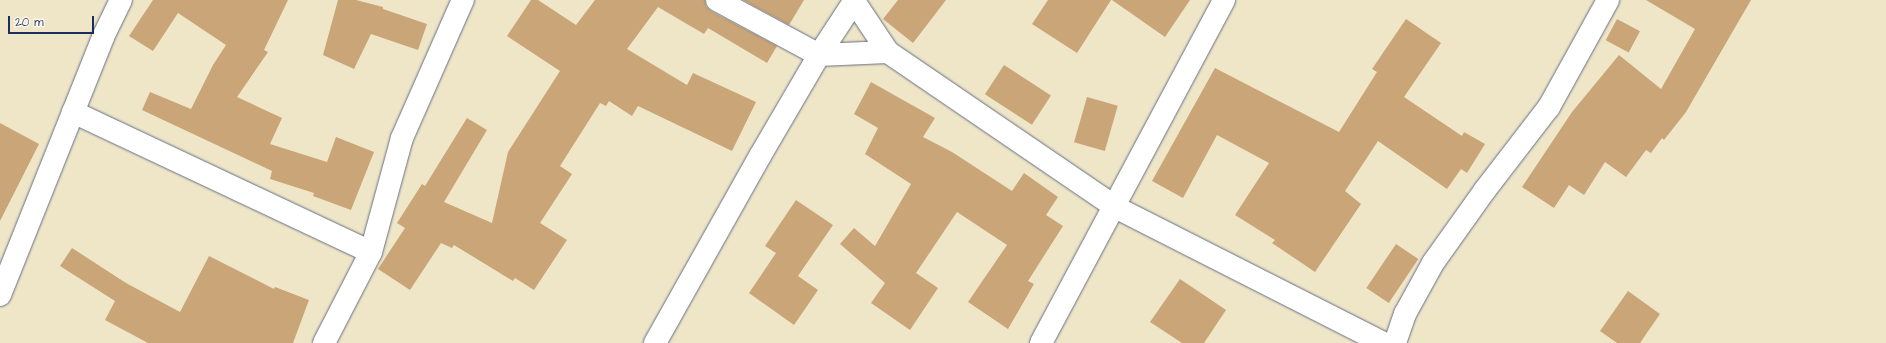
<!DOCTYPE html>
<style>
body{margin:0}
#map{position:relative;width:1886px;height:343px;overflow:hidden;background:#efe6c8;font-family:"Architects Daughter",sans-serif}
div>[style]{position:absolute}
.building>*{inset:0;background:#c9a578;transform-origin:0 0}
.roads{filter:drop-shadow(0 0 1px #656f83) drop-shadow(0 0 1px #656f83)}
.street>*{height:22px;margin:-11px;padding:0 11px;transform-origin:11px;border-radius:11px;background:#fff}
span{translate:-50% -50%;white-space:nowrap;text-align:center;line-height:1.15;-webkit-text-stroke:3px #fbf7ec;paint-order:stroke}
.scale{position:absolute;left:8px;top:16px;width:86px;height:18px;box-sizing:border-box;border:2px solid #1b2f5e;border-top:0;padding-left:5px;font-size:12px;line-height:14px;white-space:nowrap;color:#1b2f5e;-webkit-text-stroke:3px #fbf7ec;paint-order:stroke}
</style>
<div id="map">
<div class="building">
<div style="clip-path:polygon(153px 0,288px 0,264px 50px,268px 52px,237px 97px,282px 118px,270px 144px,327px 162px,336px 137px,374px 152px,351px 210px,313px 196px,314px 193px,270px 179px,272px 171px,142px 110px,150px 92px,191px 109px,213px 65px,226px 45px,178px 13px,153px 51px,129px 36px)"></div>
<div style="clip-path:polygon(338px 0,356px 0,383px 7px,383px 9px,427px 24px,418px 50px,371px 34px,354px 69px,323px 55px)"></div>
<div style="clip-path:polygon(531px 0,538px 0,576px 25px,595px 0,705px 0,706px 6px,711px 11px,777px 46px,767px 63px,708px 28px,704px 34px,658px 7px,627px 49px,687px 85px,693px 73px,756px 102px,732px 151px,638px 106px,632px 116px,609px 101px,606px 106px,600px 103px,560px 166px,572px 174px,540px 223px,567px 240px,534px 290px,515px 278px,513px 281px,454px 245px,452px 248px,441px 243px,410px 290px,378px 269px,405px 228px,397px 223px,422px 184px,425px 186px,467px 118px,487px 130px,444px 202px,492px 223px,508px 152px,560px 71px,507px 36px)"></div>
<div style="clip-path:polygon(743px 0,804px 0,789px 25px)"></div>
<div style="clip-path:polygon(898px 0,946px 0,913px 43px,883px 19px)"></div>
<div style="clip-path:polygon(1048px 0,1111px 0,1077px 53px,1032px 24px)"></div>
<div style="clip-path:polygon(1112px 0,1190px 0,1165px 37px)"></div>
<div style="clip-path:polygon(1646px 0,1751px 0,1686px 112px,1664px 140px,1662px 138px,1651px 153px,1646px 150px,1626px 177px,1605px 162px,1584px 195px,1569px 185px,1554px 208px,1522px 187px,1572px 112px,1619px 55px,1661px 89px,1695px 29px)"></div>
<div style="clip-path:polygon(1406px 19px,1441px 43px,1404px 97px,1462px 136px,1464px 132px,1485px 144px,1467px 173px,1461px 169px,1447px 189px,1378px 141px,1345px 191px,1361px 204px,1315px 272px,1272px 243px,1275px 240px,1235px 215px,1269px 163px,1217px 135px,1183px 198px,1152px 181px,1215px 68px,1339px 132px,1377px 72px,1372px 69px)"></div>
<div style="left:1617px;top:19px;width:26px;height:24px;rotate:28deg"></div>
<div style="left:1004px;top:65px;width:56px;height:35px;rotate:33deg"></div>
<div style="clip-path:polygon(871px 82px,935px 118px,923px 137px,952px 152px,1012px 191px,1024px 173px,1058px 197px,1046px 215px,1063px 226px,1028px 281px,1034px 284px,1008px 329px,968px 302px,1007px 245px,957px 212px,916px 273px,938px 288px,910px 330px,871px 303px,885px 283px,840px 244px,854px 228px,875px 246px,911px 184px,865px 154px,878px 128px,854px 114px)"></div>
<div style="left:1087px;top:97px;width:32px;height:47px;rotate:16deg"></div>
<div style="clip-path:polygon(0 123px,39px 144px,0 221px)"></div>
<div style="clip-path:polygon(796px 200px,833px 225px,798px 276px,818px 290px,794px 325px,749px 293px,776px 253px,765px 246px)"></div>
<div style="left:1396px;top:244px;width:27px;height:53px;rotate:34deg"></div>
<div style="clip-path:polygon(72px 248px,126px 283px,180px 312px,209px 256px,274px 289px,275px 287px,309px 300px,293px 343px,148px 343px,105px 320px,115px 301px,60px 266px)"></div>
<div style="clip-path:polygon(1180px 279px,1226px 310px,1204px 343px,1182px 343px,1150px 322px)"></div>
<div style="clip-path:polygon(1628px 291px,1660px 314px,1640px 343px,1617px 343px,1600px 331px)"></div>
</div>
<div class="roads">
<div class="street">
<div style="left:717px;top:0;width:116px;rotate:28.3deg"></div>
<div style="left:819px;top:55px;width:69px;rotate:-2.5deg"></div>
<div style="left:854px;top:1px;width:61px;rotate:56.3deg"></div>
<div style="left:888px;top:52px;width:275px;rotate:34.3deg"></div>
<div style="left:1115px;top:207px;width:301px;rotate:26.9deg"></div>
<div style="left:73px;top:112px;width:329px;rotate:25.2deg"></div>
<div style="left:0;top:295px;width:278px;rotate:-68.2deg"></div>
<div style="left:103px;top:37px;width:41px;rotate:-64.1deg"></div>
<div style="left:324px;top:343px;width:102px;rotate:-62.7deg"></div>
<div style="left:371px;top:252px;width:118px;rotate:-74.8deg"></div>
<div style="left:402px;top:138px;width:151px;rotate:-66.2deg"></div>
<div style="left:655px;top:343px;width:214px;rotate:-60.7deg"></div>
<div style="left:760px;top:156px;width:117px;rotate:-59.7deg"></div>
<div style="left:819px;top:55px;width:66px;rotate:-56.8deg"></div>
<div style="left:1041px;top:343px;width:389px;rotate:-61.9deg"></div>
<div style="left:1395px;top:343px;width:31px;rotate:-71deg"></div>
<div style="left:1405px;top:314px;width:58px;rotate:-61.2deg"></div>
<div style="left:1433px;top:263px;width:90px;rotate:-54.5deg"></div>
<div style="left:1485px;top:190px;width:105px;rotate:-52.4deg"></div>
<div style="left:1549px;top:107px;width:122px;rotate:-61.1deg"></div>
</div>
</div>
<div class="scale">20 m</div>
</div>
